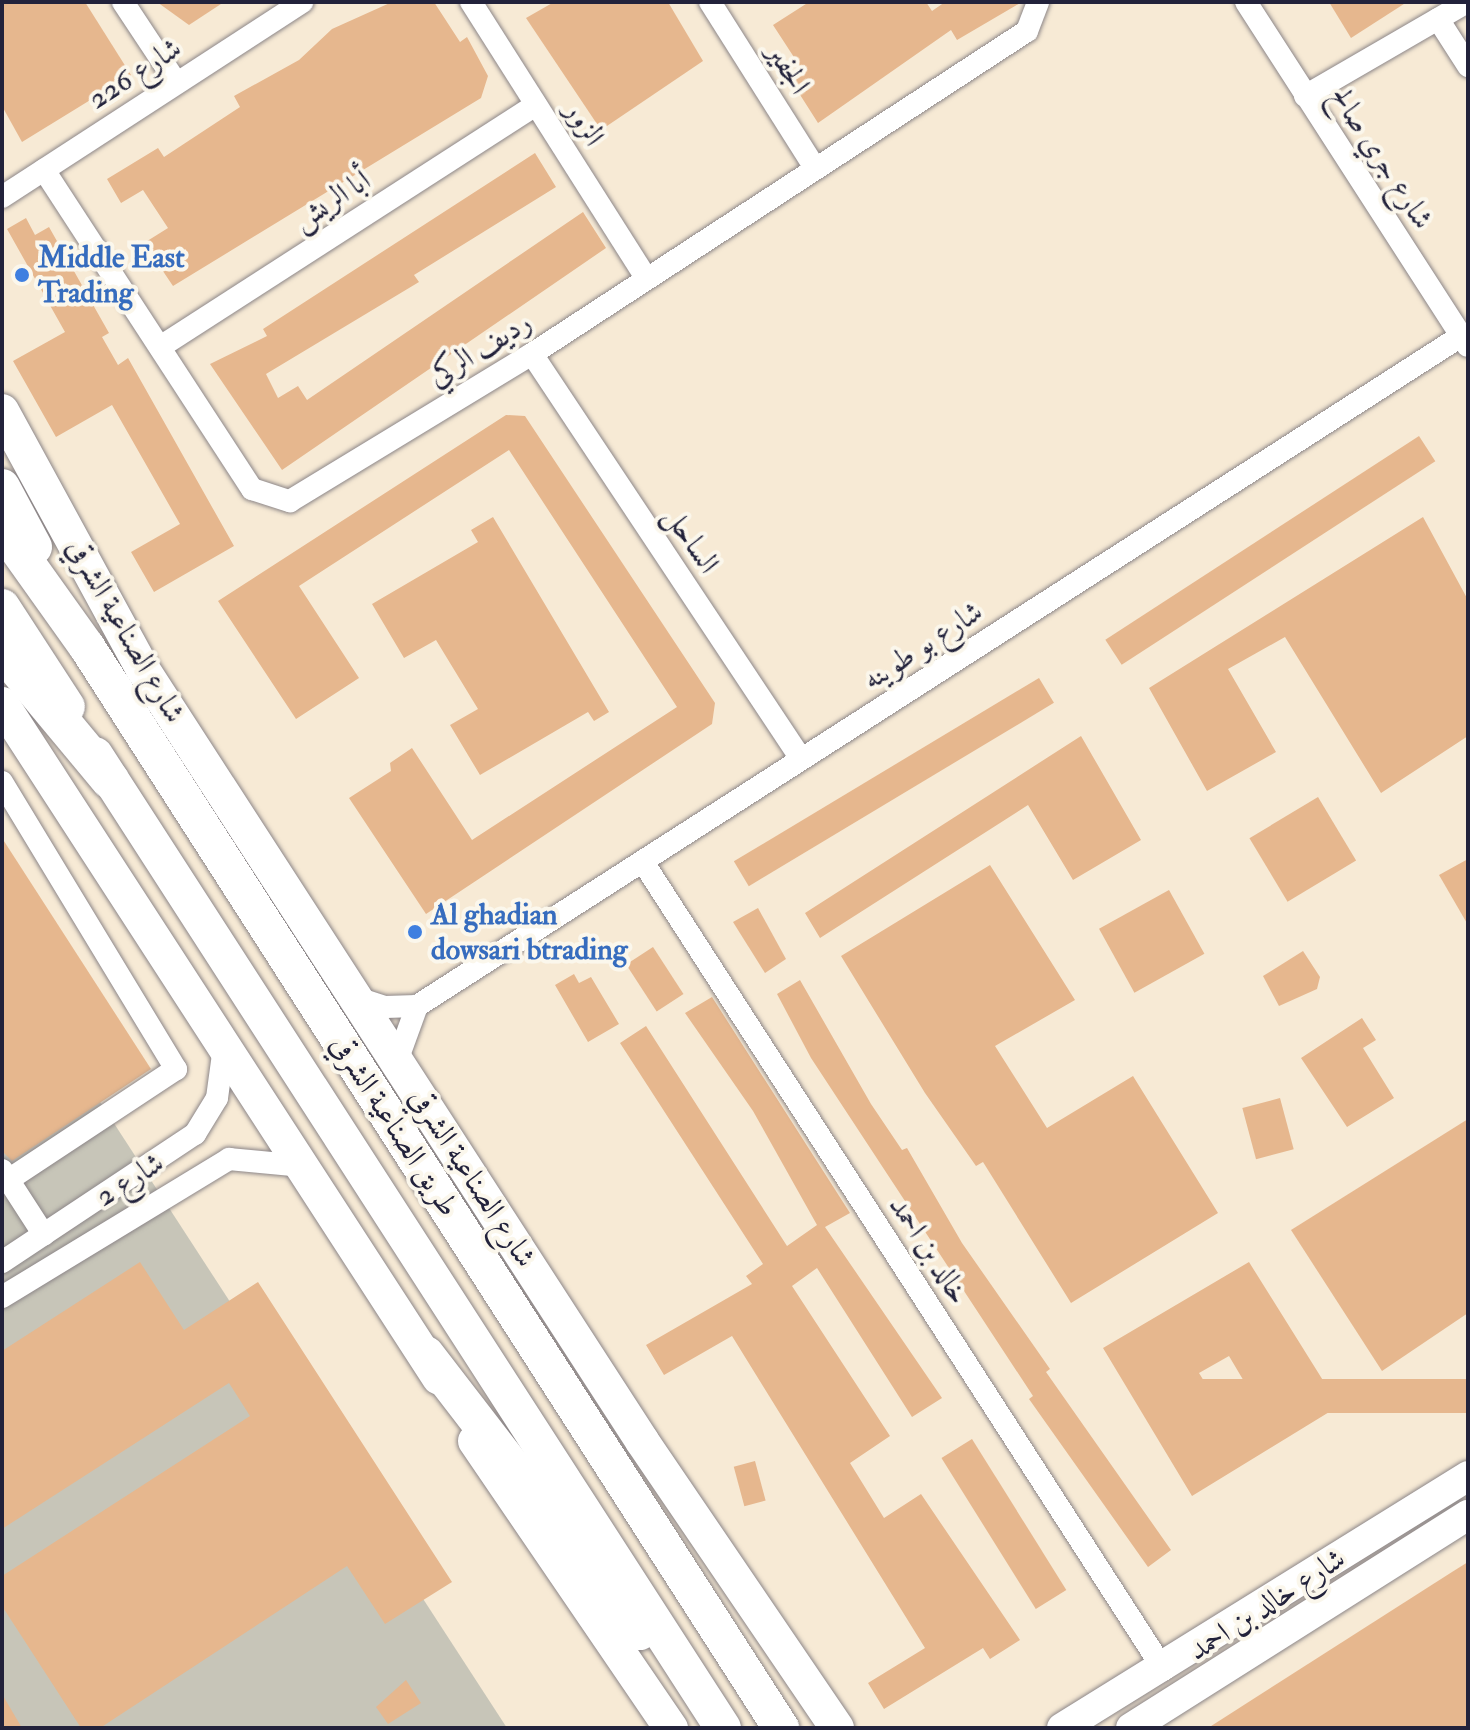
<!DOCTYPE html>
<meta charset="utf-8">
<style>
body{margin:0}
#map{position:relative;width:1470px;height:1730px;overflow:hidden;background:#f7ead5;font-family:"IM FELL Double Pica",Amiri,serif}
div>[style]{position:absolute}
.industrial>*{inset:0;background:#c7c5b8}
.building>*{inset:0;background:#e6b78e;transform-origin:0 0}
.roads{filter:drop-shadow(0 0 2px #8c8688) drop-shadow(0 0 2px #8c8688)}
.minor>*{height:22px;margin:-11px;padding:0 11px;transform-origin:11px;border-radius:11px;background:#fff}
.secondary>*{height:30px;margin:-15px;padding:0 15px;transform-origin:15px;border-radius:15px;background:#fff}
.primary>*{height:34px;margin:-17px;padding:0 17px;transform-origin:17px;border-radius:17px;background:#fff}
.trunk>*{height:36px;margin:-18px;padding:0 18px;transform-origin:18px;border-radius:18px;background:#fff}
.motorway>*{height:38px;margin:-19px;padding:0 19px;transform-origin:19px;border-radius:19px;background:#fff}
.dots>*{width:22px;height:22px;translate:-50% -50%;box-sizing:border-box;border:4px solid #fbf7ec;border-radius:50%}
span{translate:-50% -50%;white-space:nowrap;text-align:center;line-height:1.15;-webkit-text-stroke:8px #fbf7ec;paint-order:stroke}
.street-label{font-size:30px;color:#22223b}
.shop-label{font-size:30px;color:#366cbe;font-weight:700}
.left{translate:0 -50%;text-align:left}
.frame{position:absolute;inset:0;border:4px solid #22223b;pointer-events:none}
</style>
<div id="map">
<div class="industrial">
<div style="clip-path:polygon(2px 951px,507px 1728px,2px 1728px)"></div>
</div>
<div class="building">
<div style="clip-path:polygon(2px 2px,85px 2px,131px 75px,22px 142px,2px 106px)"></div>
<div style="clip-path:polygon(157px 2px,224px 2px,189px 25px)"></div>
<div style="clip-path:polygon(392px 2px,434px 2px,460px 42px,467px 37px,488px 76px,481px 98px,173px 286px,144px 243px,168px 228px,143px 190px,121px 203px,107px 179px,158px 148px,164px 157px,240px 107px,234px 96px,299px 60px,332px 29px)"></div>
<div style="clip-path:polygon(554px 2px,668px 2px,703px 61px,601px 130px,526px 18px)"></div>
<div style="clip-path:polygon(809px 2px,926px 2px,932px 11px,945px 2px,1022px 2px,957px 40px,951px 30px,818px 123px,790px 79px,803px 71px,773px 25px)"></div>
<div style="clip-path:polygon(1329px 2px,1407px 2px,1351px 38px)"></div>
<div style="clip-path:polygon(535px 153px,556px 187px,414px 275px,419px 282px,266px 374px,278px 398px,298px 386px,307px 400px,583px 212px,606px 248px,282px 470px,210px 364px,267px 336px,263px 329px)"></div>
<div style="clip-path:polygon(26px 218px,35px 235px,49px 227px,109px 333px,102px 337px,118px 365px,128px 358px,234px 546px,154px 592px,131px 552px,180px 524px,112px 405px,56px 437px,13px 361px,65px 332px,7px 229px)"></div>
<div style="clip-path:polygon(506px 415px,525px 416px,715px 703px,712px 724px,426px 914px,349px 798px,391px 771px,390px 763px,412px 748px,472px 840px,677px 707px,509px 450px,299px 586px,359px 678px,296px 719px,218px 601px)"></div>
<div style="left:1419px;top:436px;width:30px;height:374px;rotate:57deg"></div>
<div style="clip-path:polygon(493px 517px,609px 712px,594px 721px,588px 712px,480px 775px,450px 725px,478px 709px,436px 640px,404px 658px,372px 604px,478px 542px,471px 530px)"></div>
<div style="clip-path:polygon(1423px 517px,1468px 600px,1468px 736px,1381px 793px,1285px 637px,1228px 669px,1276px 752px,1207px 791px,1149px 688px)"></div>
<div style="left:1039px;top:678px;width:29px;height:356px;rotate:59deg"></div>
<div style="clip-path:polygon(1081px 736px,1141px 840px,1073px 880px,1028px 805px,820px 938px,805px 913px)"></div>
<div style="left:1318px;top:797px;width:74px;height:80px;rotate:59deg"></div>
<div style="clip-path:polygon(2px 838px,151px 1069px,12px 1161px,2px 1151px)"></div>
<div style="clip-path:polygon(1468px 859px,1468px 925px,1439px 875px)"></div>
<div style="clip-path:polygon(990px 865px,1075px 1000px,995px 1046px,1047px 1128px,1133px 1076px,1218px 1213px,1071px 1303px,983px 1162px,976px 1166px,925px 1093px,841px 956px)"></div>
<div style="left:1169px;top:890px;width:73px;height:80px;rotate:61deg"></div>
<div style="clip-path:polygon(758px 908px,786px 959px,765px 973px,733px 922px)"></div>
<div style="left:653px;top:947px;width:56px;height:32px;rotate:57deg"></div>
<div style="clip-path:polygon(1303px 951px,1320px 977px,1317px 989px,1279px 1006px,1263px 976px)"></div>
<div style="clip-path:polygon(574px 974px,579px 983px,591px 977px,619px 1024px,588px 1042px,555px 985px)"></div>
<div style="clip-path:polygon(800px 980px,871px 1104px,902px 1150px,907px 1148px,962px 1243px,1050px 1369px,1046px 1372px,1171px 1550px,1148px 1567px,1029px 1399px,1033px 1396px,811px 1058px,777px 994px)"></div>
<div style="clip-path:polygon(712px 997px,850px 1213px,825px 1227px,942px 1398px,912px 1417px,817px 1268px,792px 1286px,890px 1436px,850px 1463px,884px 1518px,921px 1494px,1020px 1640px,990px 1659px,983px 1648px,884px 1709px,868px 1683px,925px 1648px,732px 1336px,664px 1375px,646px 1345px,752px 1284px,746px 1276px,763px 1264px,620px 1043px,646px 1026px,787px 1246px,817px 1225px,753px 1111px,685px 1013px)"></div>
<div style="clip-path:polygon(1362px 1018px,1376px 1040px,1363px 1048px,1394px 1098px,1347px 1127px,1301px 1058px)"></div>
<div style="left:1280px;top:1098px;width:53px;height:39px;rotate:75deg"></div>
<div style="clip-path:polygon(1468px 1119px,1468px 1313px,1382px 1371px,1291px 1230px)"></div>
<div style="clip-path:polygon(140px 1262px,184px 1330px,258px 1282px,452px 1582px,385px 1624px,347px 1566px,100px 1728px,81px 1728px,2px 1606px,2px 1576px,250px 1416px,229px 1383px,2px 1529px,2px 1351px)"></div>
<div style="clip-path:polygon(evenodd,1249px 1262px,1339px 1406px,1192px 1496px,1103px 1348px,1249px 1262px,1229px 1356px,1245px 1383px,1215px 1399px,1199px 1373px,1229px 1356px)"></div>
<div style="left:1468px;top:1379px;width:34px;height:300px;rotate:90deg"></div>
<div style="left:972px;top:1439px;width:178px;height:36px;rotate:58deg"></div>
<div style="left:755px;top:1461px;width:41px;height:22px;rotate:75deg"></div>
<div style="clip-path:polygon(1468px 1562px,1468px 1728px,1208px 1728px,1452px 1572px)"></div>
<div style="clip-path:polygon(406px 1680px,421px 1703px,388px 1724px,376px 1707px)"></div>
<div style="clip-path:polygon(2px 1694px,22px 1728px,2px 1728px)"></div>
</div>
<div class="roads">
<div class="minor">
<div style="left:123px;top:2px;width:96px;rotate:56.5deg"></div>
<div style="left:471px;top:2px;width:327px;rotate:57.6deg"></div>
<div style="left:710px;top:2px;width:196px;rotate:57.7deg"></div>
<div style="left:1246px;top:2px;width:409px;rotate:57.2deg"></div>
<div style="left:1438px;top:19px;width:56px;rotate:57.4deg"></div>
<div style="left:1305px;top:96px;width:187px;rotate:-30.1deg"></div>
<div style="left:44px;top:170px;width:381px;rotate:56.9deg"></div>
<div style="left:252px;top:489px;width:40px;rotate:18deg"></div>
<div style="left:290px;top:501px;width:283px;rotate:-31.3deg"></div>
<div style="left:532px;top:354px;width:591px;rotate:-33.13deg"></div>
<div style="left:1027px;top:31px;width:31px;rotate:-69deg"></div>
<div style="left:2px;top:197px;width:358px;rotate:-33deg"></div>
<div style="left:160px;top:347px;width:447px;rotate:-32.8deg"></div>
<div style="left:532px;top:354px;width:486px;rotate:56.4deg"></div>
<div style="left:2px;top:782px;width:336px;rotate:58.8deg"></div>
<div style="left:176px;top:1069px;width:201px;rotate:146.5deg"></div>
<div style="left:643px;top:862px;width:961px;rotate:57.19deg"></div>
<div style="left:354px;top:997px;width:33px;rotate:18deg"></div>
<div style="left:385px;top:1007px;width:32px;rotate:-2deg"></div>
<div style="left:417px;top:1006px;width:1240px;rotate:-32.69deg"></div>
<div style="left:397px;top:1061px;width:59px;rotate:-70deg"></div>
<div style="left:2px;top:1170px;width:77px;rotate:57.1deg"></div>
<div style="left:2px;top:1262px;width:232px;rotate:-33.6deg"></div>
<div style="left:195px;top:1134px;width:42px;rotate:-58.6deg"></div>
<div style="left:217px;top:1098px;width:51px;rotate:-82.2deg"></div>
<div style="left:2px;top:1297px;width:266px;rotate:-31.3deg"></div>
<div style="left:229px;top:1159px;width:74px;rotate:5.4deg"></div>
</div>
<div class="secondary">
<div style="left:1062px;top:1728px;width:478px;rotate:-31.8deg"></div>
<div style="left:1131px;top:1728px;width:399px;rotate:-32.3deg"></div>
</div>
<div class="primary">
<div style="left:2px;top:411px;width:293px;rotate:61.4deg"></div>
<div style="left:142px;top:668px;width:921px;rotate:57.1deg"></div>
<div style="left:642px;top:1441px;width:347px;rotate:55.8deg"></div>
<div style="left:2px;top:704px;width:803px;rotate:57.04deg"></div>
<div style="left:475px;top:1441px;width:348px;rotate:55.7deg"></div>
</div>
<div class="trunk">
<div style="left:2px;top:487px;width:68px;rotate:61.9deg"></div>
<div style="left:2px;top:528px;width:146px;rotate:54.5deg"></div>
<div style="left:87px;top:647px;width:1285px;rotate:57.3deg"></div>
<div style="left:2px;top:607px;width:119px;rotate:57deg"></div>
<div style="left:95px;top:755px;width:1158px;rotate:57.16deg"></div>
<div style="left:426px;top:1354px;width:351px;rotate:52.4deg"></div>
</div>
<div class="motorway">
<div style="left:2px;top:650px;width:169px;rotate:50.3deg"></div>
</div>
</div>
<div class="dots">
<div style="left:22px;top:275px;background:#3f7fe0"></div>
<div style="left:415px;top:932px;background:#3f7fe0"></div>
</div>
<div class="street-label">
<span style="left:788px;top:69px;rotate:58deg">الجفير</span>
<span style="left:135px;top:74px;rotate:-33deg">شارع 226</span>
<span style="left:584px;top:124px;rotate:58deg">الزور</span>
<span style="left:1381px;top:158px;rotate:57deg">شارع جري صالح</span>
<span style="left:332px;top:201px;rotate:-33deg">أبا الريش</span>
<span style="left:480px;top:350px;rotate:-32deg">رديف الركي</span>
<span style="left:691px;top:540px;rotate:56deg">الساحل</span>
<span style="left:125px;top:631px;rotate:60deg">شارع الصناعية الشرقي</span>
<span style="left:923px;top:646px;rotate:-33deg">شارع بو طوينه</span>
<span style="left:394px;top:1126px;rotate:57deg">طريق الصناعية الشرقي</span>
<span style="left:472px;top:1178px;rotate:57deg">شارع الصناعية الشرقي</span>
<span style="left:130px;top:1180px;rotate:-32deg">شارع 2</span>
<span style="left:929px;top:1250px;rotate:57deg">خالد بن احمد</span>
<span style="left:1267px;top:1605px;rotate:-33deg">شارع خالد بن احمد</span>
</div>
<div class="shop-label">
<span class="left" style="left:38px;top:275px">Middle East<br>Trading</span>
<span class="left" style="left:431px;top:932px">Al ghadian<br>dowsari btrading</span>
</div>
<div class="frame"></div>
</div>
